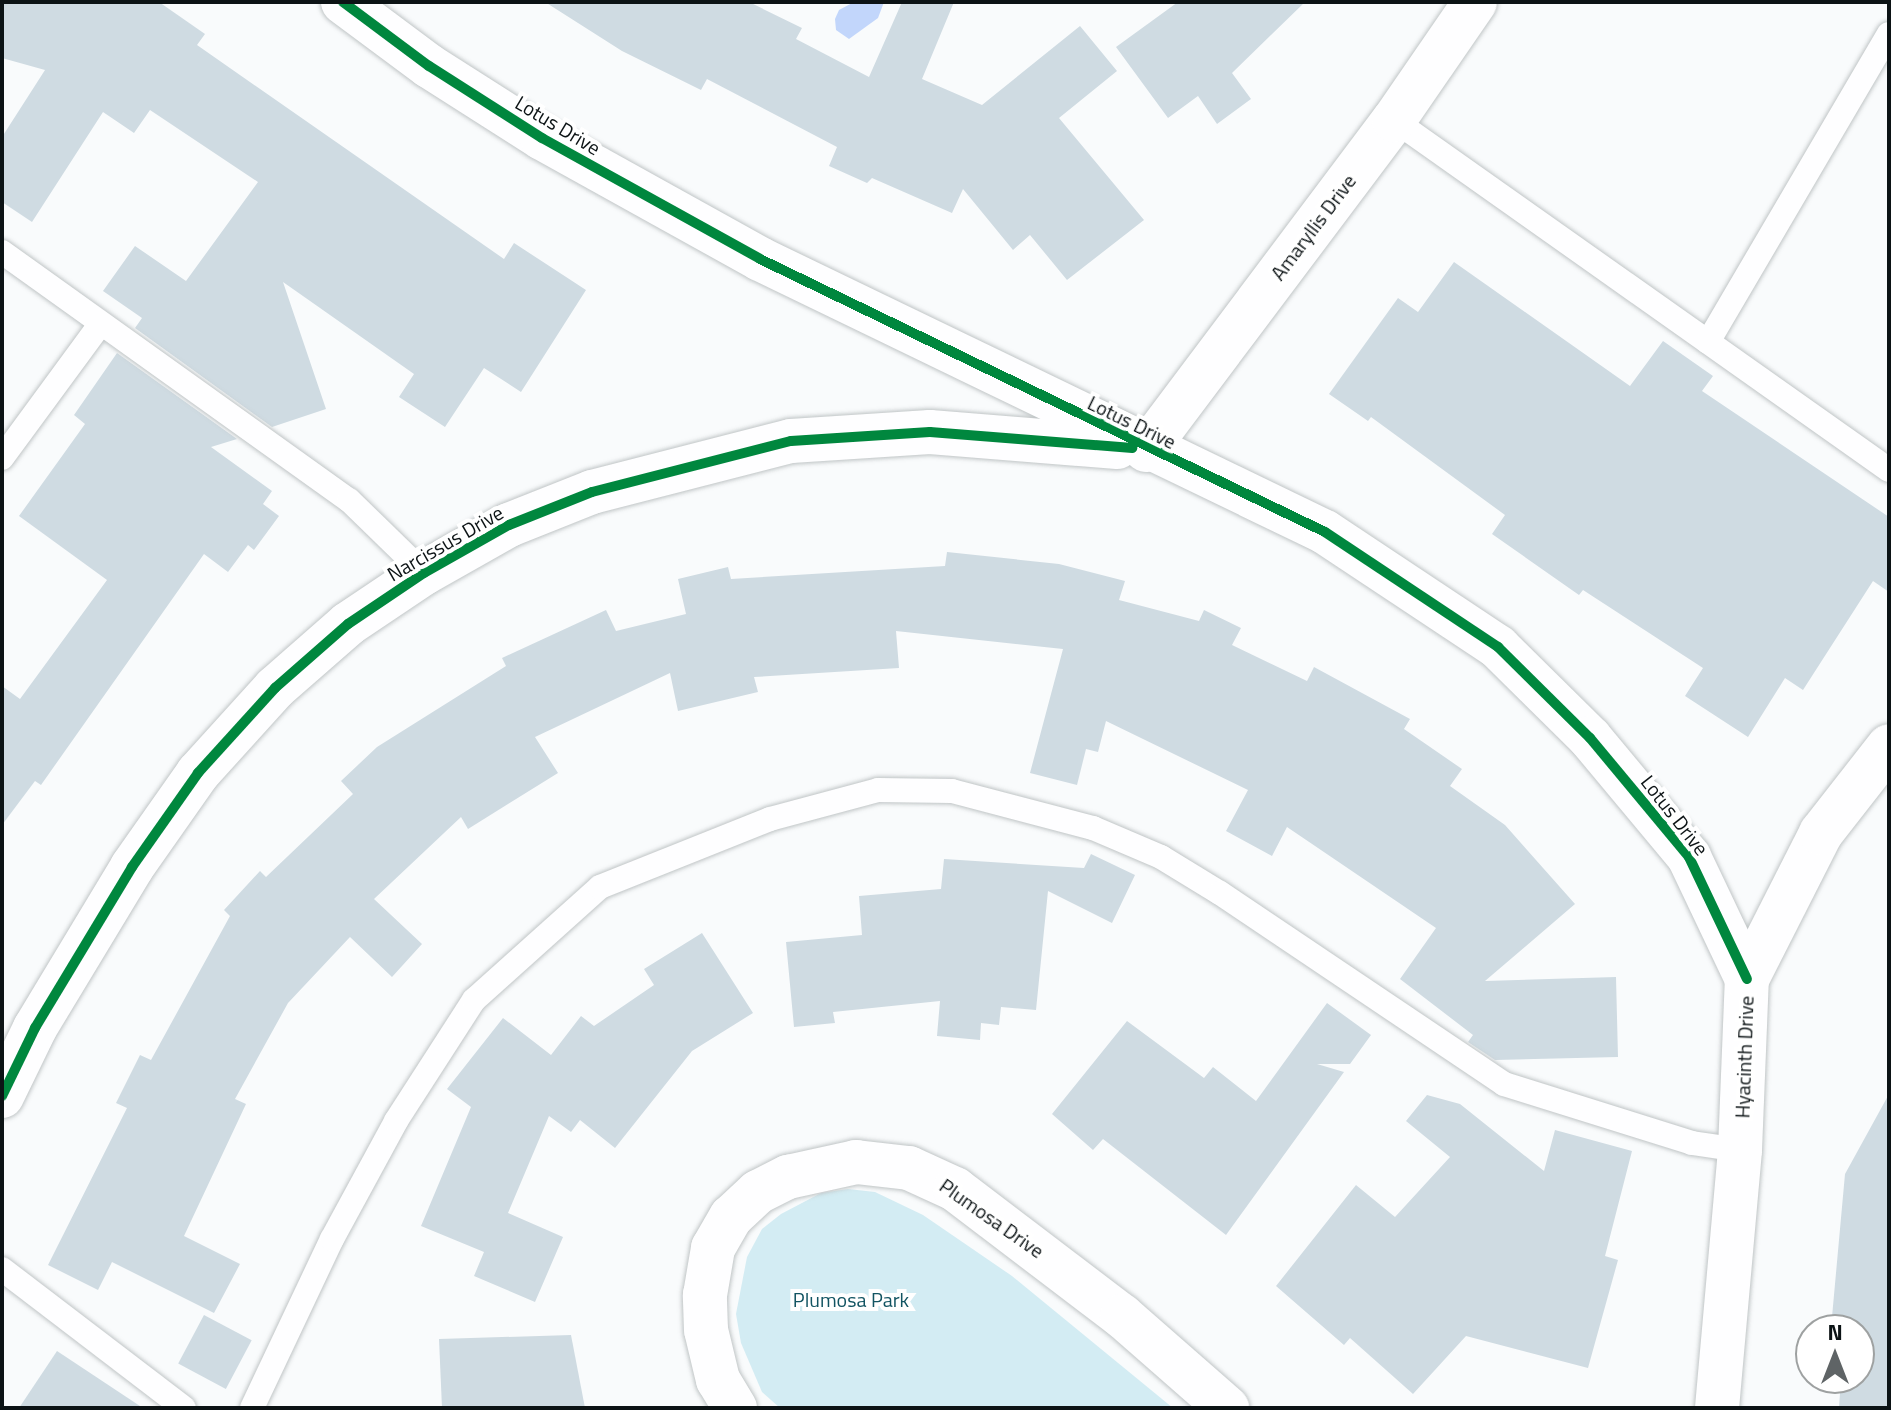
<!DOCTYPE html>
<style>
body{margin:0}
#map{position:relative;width:1891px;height:1410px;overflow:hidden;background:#f9fbfc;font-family:"Titillium Web",sans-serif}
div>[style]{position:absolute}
.green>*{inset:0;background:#d3ecf3}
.water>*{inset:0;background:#c2d6fb}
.building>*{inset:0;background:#cfdbe2;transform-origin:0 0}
.roads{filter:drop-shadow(0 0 2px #c0c5c6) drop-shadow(0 0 2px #c0c5c6)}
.lane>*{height:24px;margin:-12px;padding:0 12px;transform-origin:12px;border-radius:12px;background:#fefeff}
.street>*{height:44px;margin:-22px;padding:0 22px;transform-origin:22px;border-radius:22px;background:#fefeff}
.cycleway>*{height:10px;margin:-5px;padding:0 5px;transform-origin:5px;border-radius:5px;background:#00873e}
span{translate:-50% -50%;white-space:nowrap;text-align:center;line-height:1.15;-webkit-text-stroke:8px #fff;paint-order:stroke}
.street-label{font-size:20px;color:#0c1315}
.park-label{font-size:20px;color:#125462}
.frame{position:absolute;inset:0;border:4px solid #0c1315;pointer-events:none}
.north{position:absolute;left:1795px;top:1314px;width:80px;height:80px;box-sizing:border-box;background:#fff;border:2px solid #9ea1a1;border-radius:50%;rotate:0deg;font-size:22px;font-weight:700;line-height:32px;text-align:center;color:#0c1315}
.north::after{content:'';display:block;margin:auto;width:28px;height:36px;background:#5f6466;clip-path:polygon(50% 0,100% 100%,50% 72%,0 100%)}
</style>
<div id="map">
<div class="green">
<div style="clip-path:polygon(848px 1189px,875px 1192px,923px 1215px,1012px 1276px,1173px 1408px,780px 1408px,762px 1392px,741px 1343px,736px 1314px,747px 1257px,762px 1229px,781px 1214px,821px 1193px)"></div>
</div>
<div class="water">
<div style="clip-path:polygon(854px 2px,884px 2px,878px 18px,849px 39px,836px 30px,835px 19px,839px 10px)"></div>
</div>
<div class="building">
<div style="clip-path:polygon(2px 2px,159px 2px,205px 34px,197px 45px,504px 259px,514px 243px,586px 290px,521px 392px,484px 368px,445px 427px,399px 397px,414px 374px,283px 282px,326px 409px,272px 427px,135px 328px,142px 318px,103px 291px,135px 246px,186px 281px,258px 182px,150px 110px,134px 133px,103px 112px,32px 222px,2px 202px,2px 137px,45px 70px,2px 58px)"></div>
<div style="clip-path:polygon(545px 2px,749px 2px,802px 28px,796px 39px,869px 77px,902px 2px,954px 2px,922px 79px,982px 105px,1080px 26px,1117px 71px,1059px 118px,1144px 220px,1067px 280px,1030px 235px,1013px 250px,963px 189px,952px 213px,872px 178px,867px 183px,829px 166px,837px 147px,707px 79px,701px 90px,622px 51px)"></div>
<div style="clip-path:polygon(1178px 2px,1305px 2px,1232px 73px,1251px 99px,1217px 124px,1198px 96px,1168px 118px,1116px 47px)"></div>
<div style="clip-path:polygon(1454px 262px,1630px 386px,1663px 341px,1713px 376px,1702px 391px,1889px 517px,1889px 592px,1873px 581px,1803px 690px,1785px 678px,1748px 737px,1685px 696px,1703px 668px,1583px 590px,1579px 595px,1492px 534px,1505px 515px,1371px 417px,1368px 421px,1329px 394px,1398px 298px,1418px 312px)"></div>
<div style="clip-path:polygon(117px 353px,237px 439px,211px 447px,272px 491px,263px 504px,279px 516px,254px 550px,248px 545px,228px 572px,204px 554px,41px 785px,35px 781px,2px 825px,2px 686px,20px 699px,107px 580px,19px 516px,85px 424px,74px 415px)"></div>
<div style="clip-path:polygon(947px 552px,1059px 564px,1125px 581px,1119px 600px,1199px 621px,1204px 610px,1241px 628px,1232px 645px,1307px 681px,1314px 667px,1410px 719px,1404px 729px,1462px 769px,1450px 786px,1505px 825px,1575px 904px,1485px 981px,1616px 977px,1618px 1057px,1495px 1060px,1468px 1042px,1473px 1035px,1400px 979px,1436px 928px,1287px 827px,1272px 856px,1226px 831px,1248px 790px,1106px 721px,1098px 752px,1086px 749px,1077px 785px,1030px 773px,1063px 649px,896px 631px,899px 668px,754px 677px,758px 692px,678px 711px,670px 673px,535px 737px,558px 773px,468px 829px,461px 817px,374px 899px,422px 944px,392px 977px,350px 937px,288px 1003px,235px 1099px,246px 1104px,184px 1236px,240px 1264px,214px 1313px,112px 1262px,98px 1290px,48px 1265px,127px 1108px,116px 1103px,140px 1055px,151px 1060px,230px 916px,224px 910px,260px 871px,266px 877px,353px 794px,341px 781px,377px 747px,506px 666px,502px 658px,606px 610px,616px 631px,686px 614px,678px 579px,728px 567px,731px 579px,945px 566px)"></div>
<div style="clip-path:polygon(1091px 854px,1135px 875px,1112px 923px,1048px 891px,1036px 1010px,1001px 1007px,999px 1025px,981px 1023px,980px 1040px,937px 1036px,940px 1001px,833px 1012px,835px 1023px,794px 1027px,786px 942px,862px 935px,859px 896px,941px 889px,944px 859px,1084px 868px)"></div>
<div style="clip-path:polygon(702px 933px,753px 1013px,692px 1051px,615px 1148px,580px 1120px,571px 1132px,549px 1116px,508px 1213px,563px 1237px,535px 1302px,474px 1276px,484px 1252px,421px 1226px,471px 1107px,447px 1089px,503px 1018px,551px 1055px,581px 1016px,594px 1026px,654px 985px,644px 969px)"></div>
<div style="clip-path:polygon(1327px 1003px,1371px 1035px,1350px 1064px,1317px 1064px,1344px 1072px,1226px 1235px,1103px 1139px,1093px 1150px,1052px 1114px,1127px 1021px,1204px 1078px,1213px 1067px,1256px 1101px)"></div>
<div style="clip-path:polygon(1889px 1094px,1889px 1408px,1839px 1408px,1841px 1378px,1859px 1378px,1859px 1330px,1844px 1330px,1845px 1318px,1832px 1317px,1845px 1174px)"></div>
<div style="clip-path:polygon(1427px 1095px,1460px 1104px,1544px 1171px,1555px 1130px,1632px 1151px,1605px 1256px,1618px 1260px,1588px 1368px,1466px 1336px,1413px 1394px,1350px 1338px,1344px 1345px,1276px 1286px,1356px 1185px,1395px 1217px,1450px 1157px,1406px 1121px)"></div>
<div style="left:204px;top:1315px;width:54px;height:55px;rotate:28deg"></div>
<div style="clip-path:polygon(571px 1335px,585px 1408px,442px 1408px,439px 1339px)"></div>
<div style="clip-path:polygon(57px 1351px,143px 1408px,19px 1408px)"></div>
</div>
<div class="roads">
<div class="lane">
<div style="left:1394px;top:120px;width:606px;rotate:35.26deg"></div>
<div style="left:2px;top:252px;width:427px;rotate:35.6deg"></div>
<div style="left:349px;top:500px;width:105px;rotate:44.2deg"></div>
<div style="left:1708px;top:342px;width:357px;rotate:-59.6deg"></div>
<div style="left:2px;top:458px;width:167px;rotate:-53.7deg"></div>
<div style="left:2px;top:1269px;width:229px;rotate:37.4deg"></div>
<div style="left:252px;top:1408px;width:187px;rotate:-64.7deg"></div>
<div style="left:332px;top:1239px;width:134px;rotate:-61.5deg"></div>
<div style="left:396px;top:1121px;width:144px;rotate:-57.2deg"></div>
<div style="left:474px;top:1000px;width:169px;rotate:-41.9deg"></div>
<div style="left:600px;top:887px;width:183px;rotate:-21.8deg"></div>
<div style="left:770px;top:819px;width:112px;rotate:-15deg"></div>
<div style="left:878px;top:790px;width:74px;rotate:0.8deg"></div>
<div style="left:952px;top:791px;width:146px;rotate:14.7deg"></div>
<div style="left:1093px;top:828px;width:74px;rotate:23.1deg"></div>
<div style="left:1161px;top:857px;width:69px;rotate:31.4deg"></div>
<div style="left:1220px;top:893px;width:342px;rotate:33.9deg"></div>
<div style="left:1504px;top:1084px;width:197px;rotate:17.4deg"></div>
<div style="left:1692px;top:1143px;width:49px;rotate:8.3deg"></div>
</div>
<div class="street">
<div style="left:343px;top:2px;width:107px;rotate:36.7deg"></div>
<div style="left:429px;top:66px;width:134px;rotate:32.5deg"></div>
<div style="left:542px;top:138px;width:249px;rotate:29deg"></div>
<div style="left:760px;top:259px;width:627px;rotate:25.79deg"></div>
<div style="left:1325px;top:532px;width:208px;rotate:33.6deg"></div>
<div style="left:1498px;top:647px;width:129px;rotate:44.7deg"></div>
<div style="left:1590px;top:738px;width:155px;rotate:50.2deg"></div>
<div style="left:1689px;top:857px;width:135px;rotate:64.6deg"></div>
<div style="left:1146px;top:450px;width:413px;rotate:-53.1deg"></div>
<div style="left:1394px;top:120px;width:143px;rotate:-55.5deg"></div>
<div style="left:2px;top:1096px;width:76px;rotate:-64.1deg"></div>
<div style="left:35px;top:1028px;width:188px;rotate:-58.9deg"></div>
<div style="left:132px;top:867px;width:115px;rotate:-54.9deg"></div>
<div style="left:198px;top:773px;width:115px;rotate:-47.8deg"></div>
<div style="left:275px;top:688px;width:97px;rotate:-41.2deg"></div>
<div style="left:348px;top:624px;width:92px;rotate:-33.9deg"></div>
<div style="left:424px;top:573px;width:98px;rotate:-29.5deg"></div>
<div style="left:509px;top:525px;width:89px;rotate:-21.7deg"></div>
<div style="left:592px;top:492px;width:205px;rotate:-14.4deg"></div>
<div style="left:791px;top:441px;width:139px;rotate:-3.7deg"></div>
<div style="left:930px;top:432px;width:188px;rotate:4.6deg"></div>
<div style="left:735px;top:1408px;width:33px;rotate:-121deg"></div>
<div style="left:718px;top:1380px;width:51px;rotate:-103.5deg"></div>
<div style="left:706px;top:1330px;width:35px;rotate:-92deg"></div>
<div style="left:705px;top:1295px;width:48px;rotate:-80.3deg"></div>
<div style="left:713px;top:1248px;width:36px;rotate:-60deg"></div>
<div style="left:731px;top:1217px;width:37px;rotate:-43deg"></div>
<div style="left:758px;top:1192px;width:34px;rotate:-27deg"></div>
<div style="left:788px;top:1177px;width:70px;rotate:-12.4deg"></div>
<div style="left:856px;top:1162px;width:53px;rotate:6.5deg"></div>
<div style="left:909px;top:1168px;width:51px;rotate:24.5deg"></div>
<div style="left:955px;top:1189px;width:210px;rotate:37.3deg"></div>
<div style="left:1122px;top:1316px;width:140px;rotate:41.2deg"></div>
<div style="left:1717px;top:1408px;width:259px;rotate:-84.9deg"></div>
<div style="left:1740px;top:1150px;width:171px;rotate:-87.7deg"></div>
<div style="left:1747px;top:979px;width:164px;rotate:-63.1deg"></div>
<div style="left:1821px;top:833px;width:110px;rotate:-52deg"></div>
</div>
</div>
<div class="cycleway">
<div style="left:343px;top:2px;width:107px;rotate:36.7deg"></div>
<div style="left:429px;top:66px;width:134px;rotate:32.5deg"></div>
<div style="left:542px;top:138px;width:249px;rotate:29deg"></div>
<div style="left:760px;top:259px;width:627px;rotate:25.79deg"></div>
<div style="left:1325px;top:532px;width:208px;rotate:33.6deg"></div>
<div style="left:1498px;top:647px;width:129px;rotate:44.7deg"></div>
<div style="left:1590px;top:738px;width:155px;rotate:50.2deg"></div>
<div style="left:1689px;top:857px;width:135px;rotate:64.6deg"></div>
<div style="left:2px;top:1096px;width:76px;rotate:-64.1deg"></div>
<div style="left:35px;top:1028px;width:188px;rotate:-58.9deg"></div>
<div style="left:132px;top:867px;width:115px;rotate:-54.9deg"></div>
<div style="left:198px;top:773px;width:115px;rotate:-47.8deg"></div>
<div style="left:275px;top:688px;width:97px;rotate:-41.2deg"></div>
<div style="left:348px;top:624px;width:92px;rotate:-33.9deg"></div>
<div style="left:424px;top:573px;width:98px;rotate:-29.5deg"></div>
<div style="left:509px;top:525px;width:89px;rotate:-21.7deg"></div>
<div style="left:592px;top:492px;width:205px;rotate:-14.4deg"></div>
<div style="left:791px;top:441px;width:139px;rotate:-3.7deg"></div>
<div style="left:930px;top:432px;width:203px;rotate:4.5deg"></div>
</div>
<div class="street-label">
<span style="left:558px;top:125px;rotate:31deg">Lotus Drive</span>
<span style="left:1313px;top:227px;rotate:-53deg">Amaryllis Drive</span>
<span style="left:1132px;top:422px;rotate:26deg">Lotus Drive</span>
<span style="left:445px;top:543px;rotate:-30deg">Narcissus Drive</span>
<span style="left:1675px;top:815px;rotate:52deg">Lotus Drive</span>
<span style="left:1744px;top:1057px;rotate:-88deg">Hyacinth Drive</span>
<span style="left:992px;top:1218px;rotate:35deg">Plumosa Drive</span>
</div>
<div class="park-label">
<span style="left:851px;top:1299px">Plumosa Park</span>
</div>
<div class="frame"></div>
<div class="north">N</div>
</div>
